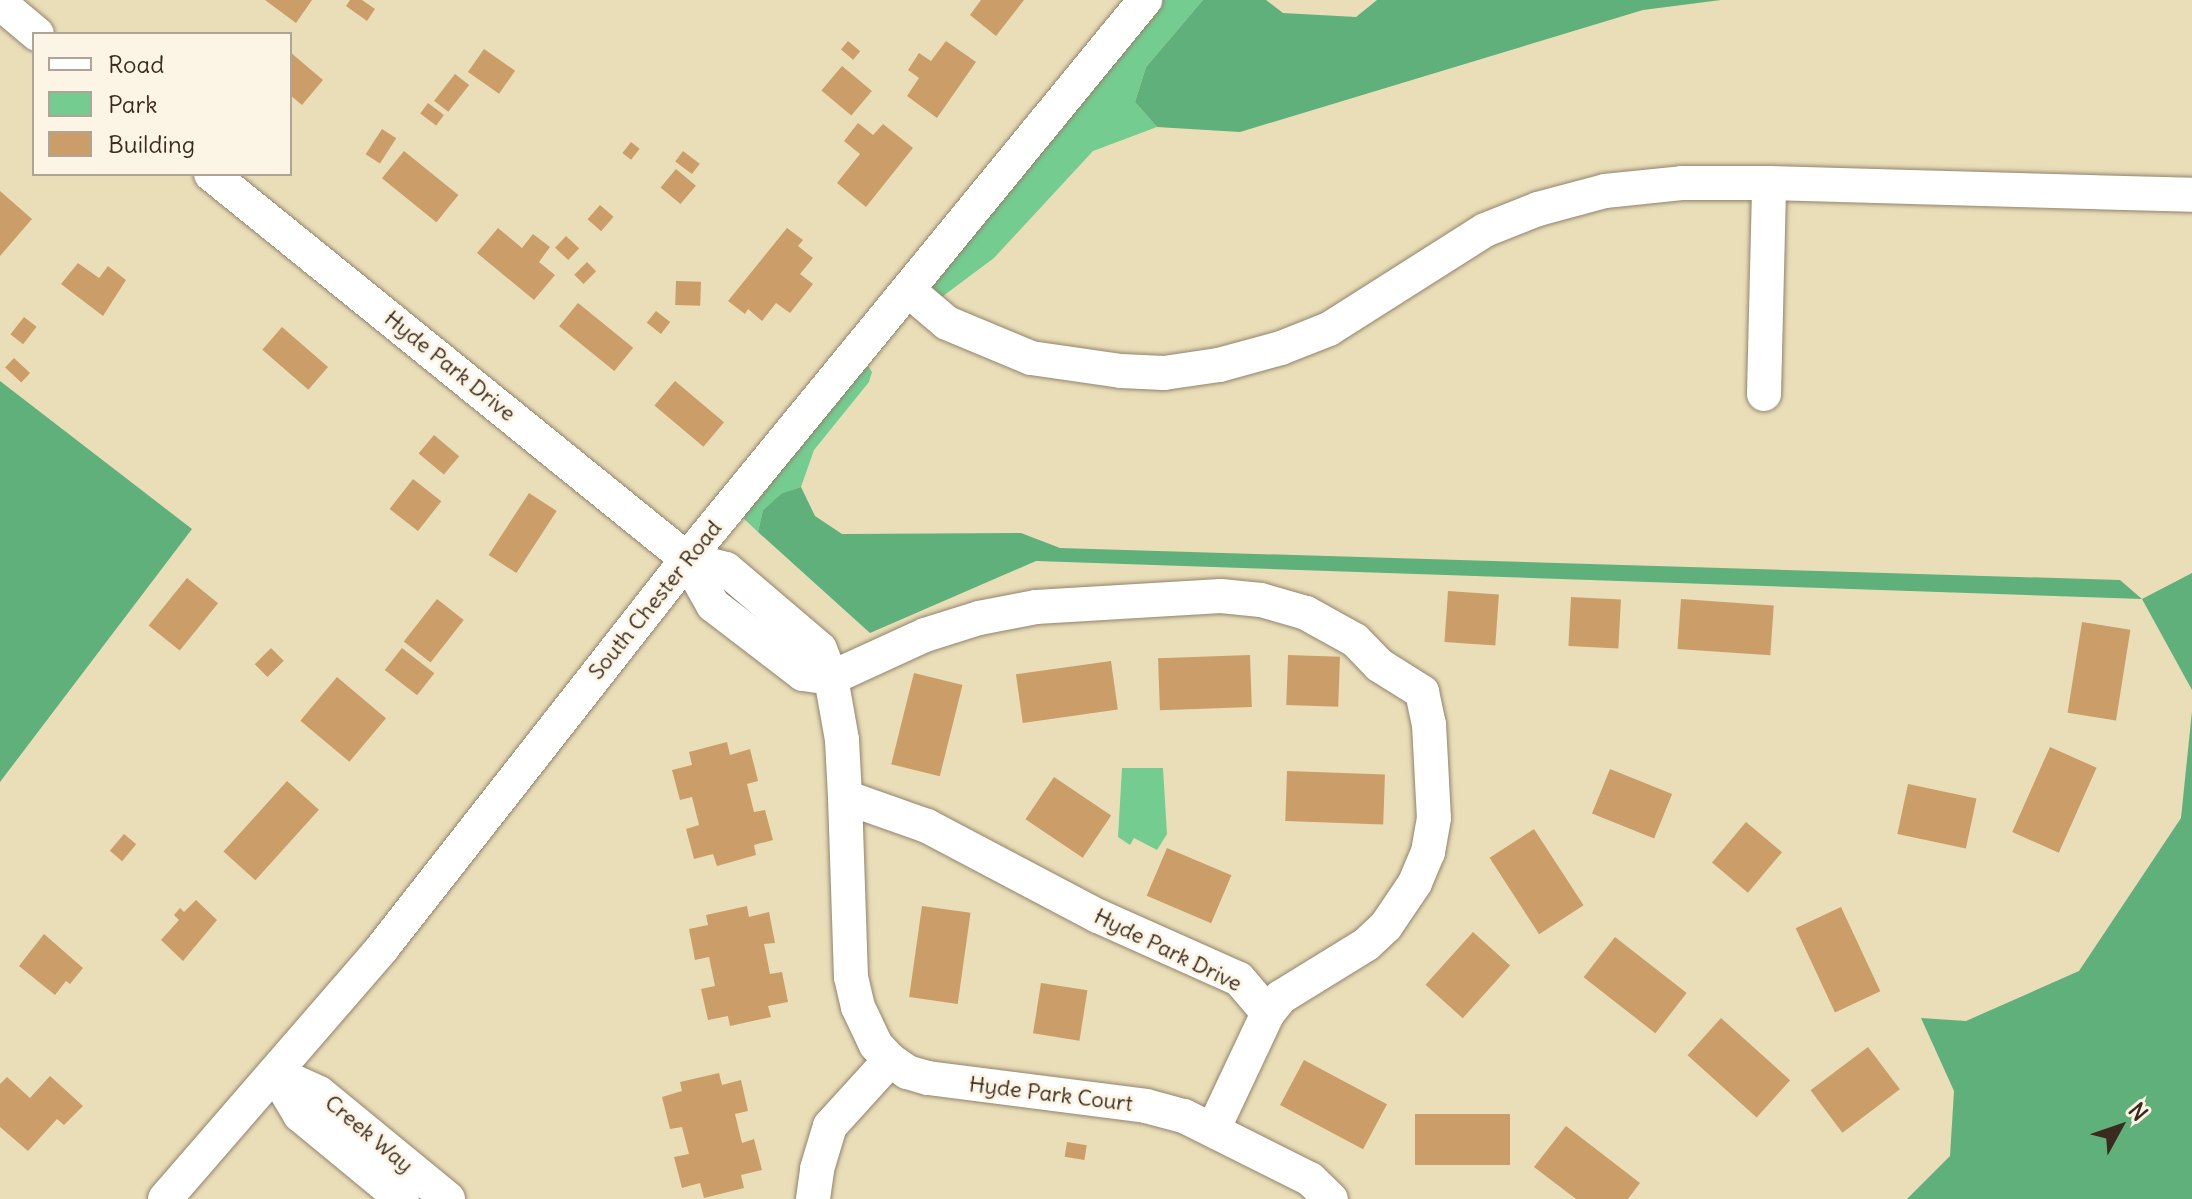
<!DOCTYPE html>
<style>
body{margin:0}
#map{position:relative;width:2192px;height:1199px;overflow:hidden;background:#eadeb9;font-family:Delius,sans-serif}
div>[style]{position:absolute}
.green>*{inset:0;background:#74cc91}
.forest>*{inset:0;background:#5fb07b}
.building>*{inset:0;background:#cb9d68;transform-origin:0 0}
.roads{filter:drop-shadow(0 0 2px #92846c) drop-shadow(0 0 2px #92846c)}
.minor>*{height:34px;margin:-17px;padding:0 17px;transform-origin:17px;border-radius:17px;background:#fff}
span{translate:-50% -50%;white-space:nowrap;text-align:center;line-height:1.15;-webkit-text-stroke:6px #fcf5e5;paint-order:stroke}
.street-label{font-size:22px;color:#3b2a1e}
.legend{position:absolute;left:32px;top:32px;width:260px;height:144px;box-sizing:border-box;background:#fcf5e5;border:2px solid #afa495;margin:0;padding:10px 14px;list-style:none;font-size:24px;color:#3b2a1e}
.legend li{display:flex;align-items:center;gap:16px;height:40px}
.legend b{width:40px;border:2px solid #afa495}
.north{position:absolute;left:2080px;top:1087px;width:80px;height:80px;-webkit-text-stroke:6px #fcf5e5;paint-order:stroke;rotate:50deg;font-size:22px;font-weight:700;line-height:32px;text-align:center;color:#3b2a1e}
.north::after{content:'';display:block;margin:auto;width:28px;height:36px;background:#3b2a1e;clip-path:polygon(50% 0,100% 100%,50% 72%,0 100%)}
</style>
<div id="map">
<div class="green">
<div style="clip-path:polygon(1159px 0,1203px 0,1146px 67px,1135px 102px,1157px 127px,1093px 151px,994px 258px,923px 311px,906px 309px)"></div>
<div style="clip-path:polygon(866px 363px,872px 372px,869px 382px,814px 450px,801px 487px,782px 493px,763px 510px,758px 532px,741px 516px)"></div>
<div style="clip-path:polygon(1122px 768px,1163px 768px,1167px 834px,1157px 850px,1134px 838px,1130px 845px,1118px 837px)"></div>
</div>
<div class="forest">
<div style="clip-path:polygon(1203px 0,1266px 0,1283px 13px,1356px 17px,1377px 0,1721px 0,1643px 10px,1240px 132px,1157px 127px,1135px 102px,1146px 67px)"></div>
<div style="clip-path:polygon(0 381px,192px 529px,0 782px)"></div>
<div style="clip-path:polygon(801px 487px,815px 516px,842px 534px,1021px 533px,1060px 548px,2120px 580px,2142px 599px,2192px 573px,2192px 690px,2142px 599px,1036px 561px,870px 633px,758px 532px,763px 510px,782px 493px)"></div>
<div style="clip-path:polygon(2192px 711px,2192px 1199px,1907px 1199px,1950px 1156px,1954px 1091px,1921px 1018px,1966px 1021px,2079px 971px,2181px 818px)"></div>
</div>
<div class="building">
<div style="clip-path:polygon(265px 0,312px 0,296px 23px)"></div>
<div style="clip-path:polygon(350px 0,362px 0,375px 9px,367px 21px,346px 6px)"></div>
<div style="clip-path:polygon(981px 0,1024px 0,996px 36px,970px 15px)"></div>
<div style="left:848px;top:41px;width:16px;height:11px;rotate:40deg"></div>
<div style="clip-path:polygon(946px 41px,976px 62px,937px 118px,907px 96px,919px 78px,908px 70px,919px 53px,931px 61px)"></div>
<div style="left:484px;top:49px;width:38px;height:28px;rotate:35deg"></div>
<div style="clip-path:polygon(290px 52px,323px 80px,302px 105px,290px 95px)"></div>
<div style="left:842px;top:66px;width:39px;height:32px;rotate:40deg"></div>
<div style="left:455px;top:74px;width:18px;height:34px;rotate:38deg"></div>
<div style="left:428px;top:103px;width:20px;height:13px;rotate:37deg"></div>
<div style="clip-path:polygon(858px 123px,873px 135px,883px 124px,913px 148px,866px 207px,837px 183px,860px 154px,844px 141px)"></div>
<div style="left:382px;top:129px;width:17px;height:30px;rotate:33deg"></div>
<div style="left:631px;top:142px;width:11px;height:14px;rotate:38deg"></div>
<div style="left:404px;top:151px;width:70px;height:35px;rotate:39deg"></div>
<div style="left:683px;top:151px;width:21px;height:13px;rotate:37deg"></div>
<div style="left:676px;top:169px;width:26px;height:24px;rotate:40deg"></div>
<div style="clip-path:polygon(0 191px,32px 219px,0 256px)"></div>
<div style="left:600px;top:205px;width:18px;height:19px;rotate:41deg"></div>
<div style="clip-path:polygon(498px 228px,522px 248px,533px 234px,550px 247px,539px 262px,555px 275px,534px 300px,477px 253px)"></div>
<div style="clip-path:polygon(787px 228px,803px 240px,798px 246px,813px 258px,800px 274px,813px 284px,790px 313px,776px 303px,762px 321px,748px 309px,745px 314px,728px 301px)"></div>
<div style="left:566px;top:236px;width:18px;height:16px;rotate:43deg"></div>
<div style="left:587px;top:262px;width:13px;height:18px;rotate:45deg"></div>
<div style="clip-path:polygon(78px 263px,99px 278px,108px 266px,126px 280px,103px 316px,61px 284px)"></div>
<div style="left:676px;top:281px;width:25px;height:24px;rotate:2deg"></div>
<div style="left:578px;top:303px;width:71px;height:30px;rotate:39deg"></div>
<div style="left:656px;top:311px;width:18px;height:15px;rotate:38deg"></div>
<div style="left:24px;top:317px;width:16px;height:22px;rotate:38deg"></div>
<div style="left:282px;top:327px;width:61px;height:30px;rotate:41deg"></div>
<div style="left:14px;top:358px;width:22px;height:13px;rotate:43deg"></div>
<div style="left:675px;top:381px;width:64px;height:32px;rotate:40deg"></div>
<div style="left:434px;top:435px;width:33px;height:24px;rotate:40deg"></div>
<div style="left:413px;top:479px;width:36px;height:38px;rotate:38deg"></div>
<div style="left:529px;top:493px;width:33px;height:74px;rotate:33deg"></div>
<div style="left:187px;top:578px;width:40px;height:61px;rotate:39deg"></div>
<div style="left:1448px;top:591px;width:51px;height:51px;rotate:4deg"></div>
<div style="left:1571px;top:597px;width:50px;height:49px;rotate:3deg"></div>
<div style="left:437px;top:599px;width:34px;height:54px;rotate:38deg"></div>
<div style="left:1681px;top:599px;width:93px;height:50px;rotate:4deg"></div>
<div style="left:2082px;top:622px;width:49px;height:92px;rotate:9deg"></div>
<div style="left:271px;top:648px;width:18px;height:23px;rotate:45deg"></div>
<div style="left:402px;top:648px;width:41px;height:28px;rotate:38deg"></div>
<div style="left:1250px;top:655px;width:52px;height:92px;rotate:88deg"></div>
<div style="left:1288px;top:655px;width:52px;height:50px;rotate:2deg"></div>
<div style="left:1111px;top:661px;width:49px;height:96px;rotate:82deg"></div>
<div style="left:914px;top:673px;width:50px;height:94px;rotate:14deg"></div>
<div style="left:337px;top:677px;width:64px;height:57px;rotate:40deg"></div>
<div style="clip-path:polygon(727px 742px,730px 755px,750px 749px,758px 781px,747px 784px,754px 812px,765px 810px,773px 840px,754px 845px,756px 855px,717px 866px,713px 854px,694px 859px,686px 829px,699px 825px,692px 797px,680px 800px,672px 770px,692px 765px,689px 752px)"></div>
<div style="left:2050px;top:747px;width:51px;height:93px;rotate:24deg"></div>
<div style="left:1610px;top:769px;width:67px;height:48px;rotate:22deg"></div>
<div style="left:1287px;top:771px;width:98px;height:50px;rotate:2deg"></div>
<div style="left:1054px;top:777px;width:69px;height:51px;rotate:34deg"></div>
<div style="left:287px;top:781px;width:43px;height:95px;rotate:42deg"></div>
<div style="left:1908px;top:784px;width:70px;height:51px;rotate:12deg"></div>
<div style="left:1746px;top:822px;width:47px;height:53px;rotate:40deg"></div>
<div style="left:1534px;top:829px;width:91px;height:53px;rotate:57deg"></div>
<div style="left:124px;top:834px;width:16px;height:22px;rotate:40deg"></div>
<div style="left:1167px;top:848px;width:70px;height:52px;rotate:23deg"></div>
<div style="clip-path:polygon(196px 900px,217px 920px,183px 961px,161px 940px,179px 920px,174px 915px,180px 908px,184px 912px)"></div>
<div style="clip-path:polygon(747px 906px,749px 917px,769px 912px,775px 943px,764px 944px,770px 974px,782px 972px,788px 1002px,768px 1006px,771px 1017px,730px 1026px,728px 1016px,708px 1020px,701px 989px,715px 986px,709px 957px,695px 960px,689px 929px,708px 925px,706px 915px)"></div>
<div style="left:922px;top:906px;width:49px;height:92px;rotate:8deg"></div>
<div style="left:1841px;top:907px;width:93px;height:50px;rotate:65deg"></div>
<div style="left:1473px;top:932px;width:50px;height:71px;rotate:42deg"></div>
<div style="clip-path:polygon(44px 934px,83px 968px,70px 984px,66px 981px,55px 995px,19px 966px)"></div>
<div style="left:1615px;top:937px;width:91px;height:51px;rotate:38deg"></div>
<div style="left:1041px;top:983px;width:47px;height:51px;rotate:9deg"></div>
<div style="left:1721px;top:1018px;width:93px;height:50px;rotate:42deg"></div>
<div style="left:1868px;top:1047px;width:53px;height:72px;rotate:53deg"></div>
<div style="left:1304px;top:1060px;width:94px;height:51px;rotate:28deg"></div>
<div style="clip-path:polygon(719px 1073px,722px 1085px,741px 1080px,748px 1111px,735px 1114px,742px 1143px,754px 1139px,762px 1170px,741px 1175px,744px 1188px,704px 1198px,700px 1183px,682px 1188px,674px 1157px,689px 1154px,682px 1127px,670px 1129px,662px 1097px,682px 1091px,680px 1082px)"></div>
<div style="clip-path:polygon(50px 1076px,83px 1106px,64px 1125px,57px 1119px,28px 1151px,0 1127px,0 1084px,7px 1077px,30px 1098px)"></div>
<div style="left:1415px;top:1114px;width:95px;height:51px"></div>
<div style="clip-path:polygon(1566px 1126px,1640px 1183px,1628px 1199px,1576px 1199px,1534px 1167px)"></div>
<div style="left:1067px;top:1142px;width:20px;height:15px;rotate:9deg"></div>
</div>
<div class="roads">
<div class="minor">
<div style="left:0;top:3px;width:48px;rotate:40deg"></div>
<div style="left:211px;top:174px;width:612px;rotate:38.97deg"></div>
<div style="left:687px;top:559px;width:53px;rotate:60.5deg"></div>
<div style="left:713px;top:605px;width:113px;rotate:37.5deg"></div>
<div style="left:803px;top:674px;width:28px;rotate:8deg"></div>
<div style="left:831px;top:678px;width:103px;rotate:-24.6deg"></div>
<div style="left:925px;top:635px;width:57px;rotate:-17.5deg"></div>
<div style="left:979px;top:618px;width:58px;rotate:-10.9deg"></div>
<div style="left:1036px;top:607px;width:185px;rotate:-3.4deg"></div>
<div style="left:1221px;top:596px;width:40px;rotate:5.7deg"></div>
<div style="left:1261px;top:600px;width:47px;rotate:16.1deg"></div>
<div style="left:1306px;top:613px;width:56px;rotate:28.9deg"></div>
<div style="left:1355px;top:640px;width:35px;rotate:46deg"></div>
<div style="left:1379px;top:665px;width:51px;rotate:32.1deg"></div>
<div style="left:1422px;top:692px;width:33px;rotate:78deg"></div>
<div style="left:1429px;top:724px;width:94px;rotate:87deg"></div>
<div style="left:1434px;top:818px;width:35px;rotate:100deg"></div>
<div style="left:1428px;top:852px;width:34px;rotate:113deg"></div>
<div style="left:1415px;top:883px;width:52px;rotate:124deg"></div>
<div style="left:1386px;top:926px;width:26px;rotate:137deg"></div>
<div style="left:1367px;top:944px;width:101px;rotate:148.4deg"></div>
<div style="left:1281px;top:997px;width:21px;rotate:129deg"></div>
<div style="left:1268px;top:1013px;width:129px;rotate:115.2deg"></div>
<div style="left:908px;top:290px;width:51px;rotate:40.2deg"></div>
<div style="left:947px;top:323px;width:91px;rotate:22.6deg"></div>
<div style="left:1031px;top:358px;width:91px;rotate:8.2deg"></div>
<div style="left:1121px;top:371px;width:43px;rotate:2.7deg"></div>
<div style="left:1164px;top:373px;width:56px;rotate:-8.3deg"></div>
<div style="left:1219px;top:365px;width:64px;rotate:-15.3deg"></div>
<div style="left:1281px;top:348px;width:52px;rotate:-21.6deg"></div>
<div style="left:1329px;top:329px;width:185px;rotate:-32.4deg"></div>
<div style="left:1485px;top:230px;width:57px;rotate:-21.6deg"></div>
<div style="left:1538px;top:209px;width:69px;rotate:-15deg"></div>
<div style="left:1605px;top:191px;width:77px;rotate:-5.9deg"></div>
<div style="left:1682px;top:183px;width:87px"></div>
<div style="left:1769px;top:183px;width:423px;rotate:1.6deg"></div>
<div style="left:1764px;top:394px;width:211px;rotate:-88.6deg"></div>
<div style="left:687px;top:559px;width:40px;rotate:14.4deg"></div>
<div style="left:726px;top:569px;width:123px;rotate:40.4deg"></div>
<div style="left:820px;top:649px;width:31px;rotate:69deg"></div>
<div style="left:831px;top:678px;width:63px;rotate:79.9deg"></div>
<div style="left:842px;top:740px;width:57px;rotate:87deg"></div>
<div style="left:845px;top:797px;width:87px;rotate:19.5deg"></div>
<div style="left:927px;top:826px;width:193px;rotate:27.8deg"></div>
<div style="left:1098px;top:916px;width:154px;rotate:24.1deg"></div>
<div style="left:1239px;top:979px;width:45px;rotate:49.5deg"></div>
<div style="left:845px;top:797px;width:180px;rotate:88.1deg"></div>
<div style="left:851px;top:977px;width:31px;rotate:77deg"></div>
<div style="left:858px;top:1007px;width:42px;rotate:64.7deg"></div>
<div style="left:876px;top:1045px;width:21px;rotate:47deg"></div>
<div style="left:890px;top:1060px;width:21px;rotate:35deg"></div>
<div style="left:907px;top:1072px;width:22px;rotate:16deg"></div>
<div style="left:928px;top:1078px;width:220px;rotate:7.3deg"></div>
<div style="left:1146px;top:1106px;width:39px;rotate:15deg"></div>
<div style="left:1184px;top:1116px;width:141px;rotate:26.6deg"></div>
<div style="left:1310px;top:1179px;width:29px;rotate:44deg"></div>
<div style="left:275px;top:1073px;width:48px;rotate:24.4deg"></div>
<div style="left:319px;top:1093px;width:167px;rotate:39.4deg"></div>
<div style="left:275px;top:1073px;width:49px;rotate:59.2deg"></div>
<div style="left:300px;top:1115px;width:132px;rotate:39.5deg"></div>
<div style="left:165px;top:1199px;width:333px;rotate:-49.1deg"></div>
<div style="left:383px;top:947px;width:493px;rotate:-51.9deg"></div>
<div style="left:687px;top:559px;width:723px;rotate:-50.67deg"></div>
<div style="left:813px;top:1199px;width:30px;rotate:-82deg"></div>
<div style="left:817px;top:1169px;width:45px;rotate:-73.2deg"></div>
<div style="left:830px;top:1126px;width:89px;rotate:-47.7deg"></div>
</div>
</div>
<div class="street-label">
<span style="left:450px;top:366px;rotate:39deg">Hyde Park Drive</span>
<span style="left:655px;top:600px;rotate:-51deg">South Chester Road</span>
<span style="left:1168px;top:950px;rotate:26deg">Hyde Park Drive</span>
<span style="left:1051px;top:1094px;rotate:7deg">Hyde Park Court</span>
<span style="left:369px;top:1134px;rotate:40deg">Creek Way</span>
</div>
<ul class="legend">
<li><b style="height:10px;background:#fff"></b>Road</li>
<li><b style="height:22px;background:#74cc91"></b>Park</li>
<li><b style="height:22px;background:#cb9d68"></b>Building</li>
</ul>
<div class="north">N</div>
</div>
